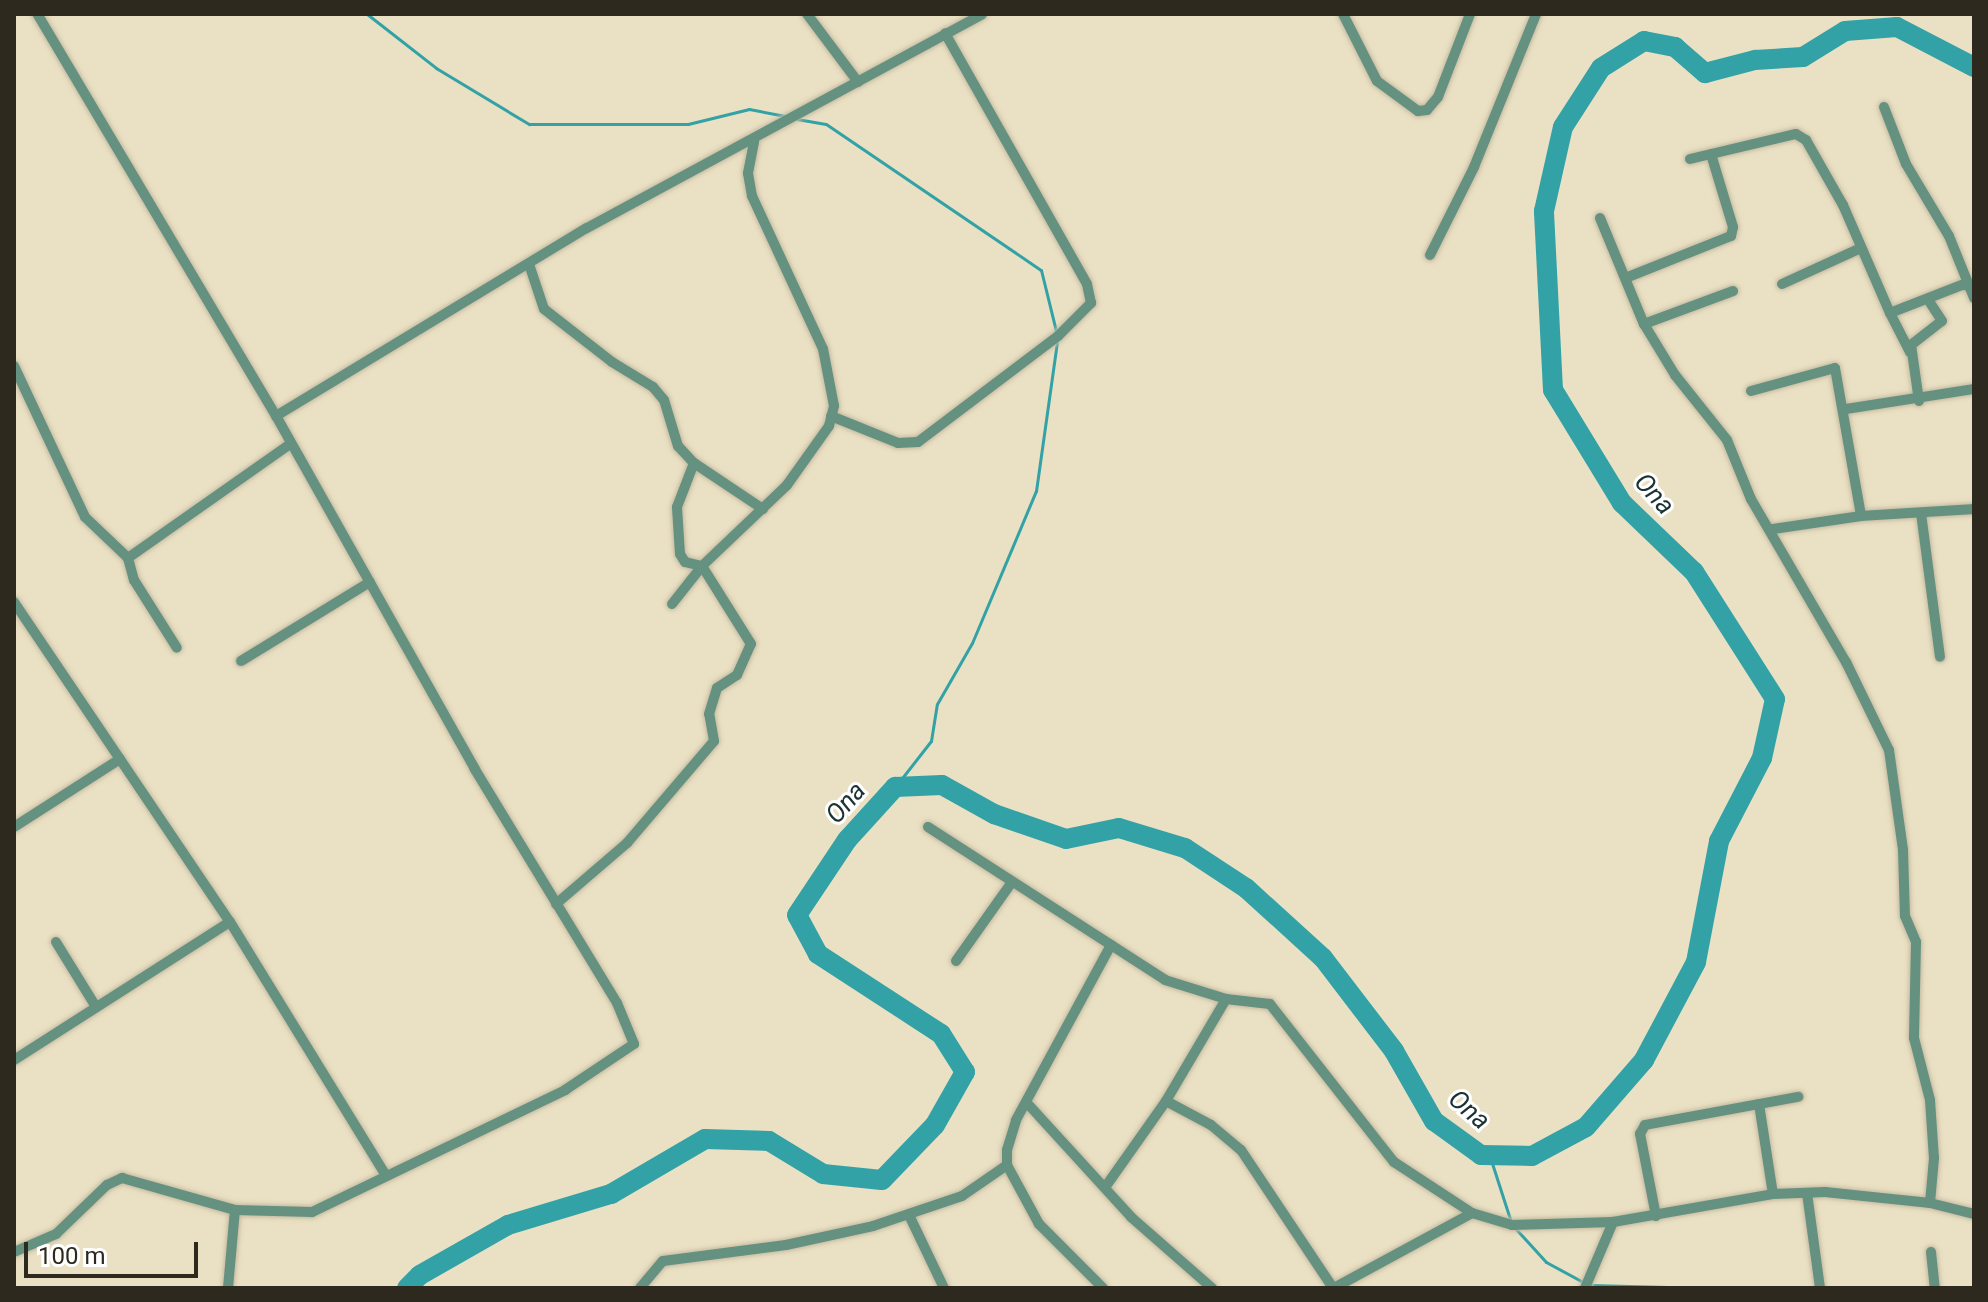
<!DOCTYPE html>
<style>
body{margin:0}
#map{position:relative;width:1988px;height:1302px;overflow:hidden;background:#eae0c3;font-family:Roboto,sans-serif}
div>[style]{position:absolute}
.stream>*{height:3px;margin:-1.5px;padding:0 1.5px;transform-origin:1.5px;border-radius:1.5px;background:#32a2a6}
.river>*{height:20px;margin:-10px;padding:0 10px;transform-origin:10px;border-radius:10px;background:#32a2a6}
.roads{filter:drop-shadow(0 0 2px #c4bba2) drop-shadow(0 0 2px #c4bba2)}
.street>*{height:10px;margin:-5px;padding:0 5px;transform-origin:5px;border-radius:5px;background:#659180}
span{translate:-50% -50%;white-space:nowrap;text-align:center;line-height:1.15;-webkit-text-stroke:6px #fff;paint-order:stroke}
.water-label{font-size:26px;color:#1a3233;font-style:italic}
.frame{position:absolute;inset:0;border:16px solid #2d291e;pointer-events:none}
.scale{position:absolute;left:24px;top:1242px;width:174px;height:36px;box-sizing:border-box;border:4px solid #2d291e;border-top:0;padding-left:10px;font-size:24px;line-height:28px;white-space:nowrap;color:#2d291e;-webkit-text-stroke:6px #fff;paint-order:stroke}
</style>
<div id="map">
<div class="stream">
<div style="left:367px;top:14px;width:88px;rotate:38deg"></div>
<div style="left:436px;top:68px;width:109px;rotate:31.1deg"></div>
<div style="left:529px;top:124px;width:159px"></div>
<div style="left:688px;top:124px;width:63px;rotate:-13.8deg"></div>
<div style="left:749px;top:109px;width:38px;rotate:11deg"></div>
<div style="left:797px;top:119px;width:29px;rotate:10deg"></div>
<div style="left:826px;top:124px;width:260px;rotate:34.2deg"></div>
<div style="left:1041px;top:270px;width:63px;rotate:76.2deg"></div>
<div style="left:895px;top:787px;width:58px;rotate:-52deg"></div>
<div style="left:931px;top:741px;width:37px;rotate:-81deg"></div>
<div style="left:937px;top:704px;width:70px;rotate:-60.2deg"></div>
<div style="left:972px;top:643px;width:165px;rotate:-67.2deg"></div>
<div style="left:1036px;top:491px;width:150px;rotate:-82deg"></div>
<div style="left:1490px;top:1157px;width:68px;rotate:72.1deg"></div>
<div style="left:1515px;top:1228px;width:46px;rotate:47.6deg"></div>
<div style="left:1546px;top:1262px;width:42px;rotate:28.4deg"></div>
<div style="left:1590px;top:1285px;width:116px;rotate:1.5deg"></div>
</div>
<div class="river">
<div style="left:407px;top:1288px;width:18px;rotate:-45deg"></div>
<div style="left:420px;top:1275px;width:101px;rotate:-29.6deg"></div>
<div style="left:508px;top:1225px;width:108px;rotate:-16.8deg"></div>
<div style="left:611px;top:1194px;width:109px;rotate:-30.3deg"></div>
<div style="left:705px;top:1139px;width:64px;rotate:1.8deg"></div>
<div style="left:769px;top:1141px;width:63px;rotate:31.4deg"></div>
<div style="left:823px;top:1174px;width:59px;rotate:5.8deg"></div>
<div style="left:882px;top:1180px;width:76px;rotate:-46.1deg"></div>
<div style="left:935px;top:1125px;width:61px;rotate:-60.5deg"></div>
<div style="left:965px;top:1072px;width:45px;rotate:-122.3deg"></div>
<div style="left:941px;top:1034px;width:147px;rotate:-147deg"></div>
<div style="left:818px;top:954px;width:44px;rotate:-118.3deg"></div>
<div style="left:797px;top:915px;width:90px;rotate:-56.3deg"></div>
<div style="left:847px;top:840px;width:72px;rotate:-47.8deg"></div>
<div style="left:895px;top:787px;width:47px;rotate:-2.4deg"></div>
<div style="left:942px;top:785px;width:60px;rotate:29.1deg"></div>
<div style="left:994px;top:814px;width:76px;rotate:19.1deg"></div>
<div style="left:1066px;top:839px;width:54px;rotate:-11.7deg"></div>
<div style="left:1119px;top:828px;width:69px;rotate:16.9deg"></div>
<div style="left:1185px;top:848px;width:73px;rotate:33.3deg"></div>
<div style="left:1246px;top:888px;width:104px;rotate:42.3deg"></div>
<div style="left:1323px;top:958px;width:117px;rotate:52.6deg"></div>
<div style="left:1394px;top:1051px;width:81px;rotate:60.3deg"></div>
<div style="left:1434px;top:1121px;width:58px;rotate:35.9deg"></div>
<div style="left:1481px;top:1155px;width:51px;rotate:1.1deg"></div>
<div style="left:1532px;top:1156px;width:61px;rotate:-28.2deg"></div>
<div style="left:1586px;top:1127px;width:89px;rotate:-49.1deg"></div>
<div style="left:1644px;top:1060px;width:111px;rotate:-62deg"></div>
<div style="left:1696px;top:962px;width:123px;rotate:-79.2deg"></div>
<div style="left:1719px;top:841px;width:93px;rotate:-62.6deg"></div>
<div style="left:1762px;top:758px;width:60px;rotate:-77.6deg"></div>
<div style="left:1775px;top:699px;width:151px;rotate:-122.5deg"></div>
<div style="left:1694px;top:572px;width:100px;rotate:-136.2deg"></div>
<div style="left:1622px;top:503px;width:132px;rotate:-121.4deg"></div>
<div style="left:1553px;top:390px;width:179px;rotate:-92.9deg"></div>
<div style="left:1544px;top:211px;width:86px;rotate:-77.3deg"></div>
<div style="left:1563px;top:127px;width:70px;rotate:-57.2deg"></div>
<div style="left:1601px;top:68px;width:51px;rotate:-32.1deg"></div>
<div style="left:1644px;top:41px;width:32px;rotate:11deg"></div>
<div style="left:1675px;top:47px;width:40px;rotate:41deg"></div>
<div style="left:1705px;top:73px;width:52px;rotate:-14.6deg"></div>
<div style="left:1755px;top:60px;width:48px;rotate:-3.6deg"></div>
<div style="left:1803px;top:57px;width:49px;rotate:-31.8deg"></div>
<div style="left:1845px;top:31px;width:52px;rotate:-4.4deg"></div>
<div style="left:1897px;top:27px;width:87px;rotate:27.5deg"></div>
</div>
<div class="roads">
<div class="street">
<div style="left:807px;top:14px;width:85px;rotate:53.1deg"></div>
<div style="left:1343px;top:14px;width:75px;rotate:63.1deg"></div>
<div style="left:1377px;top:81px;width:51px;rotate:36.2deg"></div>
<div style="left:1418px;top:111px;width:9px;rotate:-6deg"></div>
<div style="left:1427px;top:110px;width:17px;rotate:-50deg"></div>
<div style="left:1438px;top:97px;width:89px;rotate:-68.9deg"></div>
<div style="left:1884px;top:107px;width:61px;rotate:68.9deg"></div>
<div style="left:1906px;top:164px;width:84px;rotate:59.2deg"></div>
<div style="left:1949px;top:236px;width:67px;rotate:68deg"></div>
<div style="left:1690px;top:159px;width:109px;rotate:-13.3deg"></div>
<div style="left:1796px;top:134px;width:12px;rotate:31deg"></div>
<div style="left:1806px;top:140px;width:75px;rotate:60.4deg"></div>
<div style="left:1843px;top:205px;width:118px;rotate:66.5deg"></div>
<div style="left:1890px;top:313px;width:77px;rotate:-21.3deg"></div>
<div style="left:1962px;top:285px;width:12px;rotate:5deg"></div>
<div style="left:1600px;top:218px;width:115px;rotate:67.5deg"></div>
<div style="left:1644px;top:324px;width:60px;rotate:58.7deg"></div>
<div style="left:1675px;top:375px;width:83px;rotate:51.3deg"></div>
<div style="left:1727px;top:440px;width:64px;rotate:67.9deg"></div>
<div style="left:1751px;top:499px;width:189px;rotate:59.8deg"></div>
<div style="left:1846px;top:662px;width:98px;rotate:64deg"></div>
<div style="left:1889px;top:750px;width:101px;rotate:82deg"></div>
<div style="left:1903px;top:850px;width:66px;rotate:88.3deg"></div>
<div style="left:1905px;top:916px;width:28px;rotate:67deg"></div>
<div style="left:1916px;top:942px;width:96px;rotate:91.2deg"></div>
<div style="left:1914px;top:1038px;width:64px;rotate:75.5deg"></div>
<div style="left:1930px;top:1100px;width:58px;rotate:86.1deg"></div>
<div style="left:1934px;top:1158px;width:45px;rotate:95.1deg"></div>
<div style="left:1430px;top:255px;width:98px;rotate:-63.4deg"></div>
<div style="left:1474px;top:167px;width:165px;rotate:-67.9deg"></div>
<div style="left:529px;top:264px;width:47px;rotate:71.6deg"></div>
<div style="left:544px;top:309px;width:86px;rotate:37.9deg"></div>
<div style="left:612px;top:362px;width:48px;rotate:31.4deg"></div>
<div style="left:653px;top:387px;width:17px;rotate:50deg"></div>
<div style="left:664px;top:400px;width:48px;rotate:73.1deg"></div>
<div style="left:678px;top:446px;width:23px;rotate:47deg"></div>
<div style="left:694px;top:463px;width:83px;rotate:33.7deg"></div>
<div style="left:1628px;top:277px;width:111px;rotate:-21.7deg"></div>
<div style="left:1731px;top:236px;width:9px;rotate:-77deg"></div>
<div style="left:1733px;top:227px;width:76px;rotate:-106.8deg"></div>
<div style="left:1782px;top:284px;width:87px;rotate:-24.5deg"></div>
<div style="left:1890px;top:313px;width:44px;rotate:62.9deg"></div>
<div style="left:1644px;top:324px;width:95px;rotate:-20.3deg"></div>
<div style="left:14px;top:366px;width:167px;rotate:64.8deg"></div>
<div style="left:85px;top:517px;width:59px;rotate:43.6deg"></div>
<div style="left:128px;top:558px;width:23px;rotate:75deg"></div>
<div style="left:134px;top:580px;width:80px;rotate:57.7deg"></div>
<div style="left:1751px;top:391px;width:87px;rotate:-15.3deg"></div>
<div style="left:1835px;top:368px;width:150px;rotate:80deg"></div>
<div style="left:1919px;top:401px;width:57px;rotate:-98.1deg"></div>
<div style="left:1911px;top:345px;width:39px;rotate:-38deg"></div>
<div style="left:1942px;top:321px;width:24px;rotate:-123deg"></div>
<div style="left:1846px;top:409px;width:130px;rotate:-8.9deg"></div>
<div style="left:276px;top:416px;width:363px;rotate:-31.2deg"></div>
<div style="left:587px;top:228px;width:449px;rotate:-28.4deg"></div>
<div style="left:831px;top:416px;width:72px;rotate:21.9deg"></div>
<div style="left:898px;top:443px;width:20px;rotate:-3deg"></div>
<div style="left:918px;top:442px;width:176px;rotate:-37.1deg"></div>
<div style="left:1058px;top:336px;width:47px;rotate:-45deg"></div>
<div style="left:1091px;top:303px;width:19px;rotate:-102deg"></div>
<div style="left:1087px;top:284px;width:288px;rotate:-119.5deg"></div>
<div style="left:1921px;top:513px;width:145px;rotate:82.5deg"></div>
<div style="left:1773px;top:529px;width:89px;rotate:-8.4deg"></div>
<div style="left:1861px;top:516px;width:113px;rotate:-3.5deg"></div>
<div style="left:128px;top:558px;width:198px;rotate:-35.1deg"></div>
<div style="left:14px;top:602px;width:386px;rotate:56deg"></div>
<div style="left:230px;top:922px;width:298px;rotate:58.4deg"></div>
<div style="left:672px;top:604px;width:48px;rotate:-51.7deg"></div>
<div style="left:702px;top:566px;width:117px;rotate:-43.6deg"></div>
<div style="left:787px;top:485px;width:72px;rotate:-54.6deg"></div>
<div style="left:829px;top:426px;width:21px;rotate:-76deg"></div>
<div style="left:834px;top:406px;width:58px;rotate:-100.9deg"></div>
<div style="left:823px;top:349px;width:169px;rotate:-114.9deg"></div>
<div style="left:752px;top:196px;width:23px;rotate:-100deg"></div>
<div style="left:748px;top:173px;width:32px;rotate:-79deg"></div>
<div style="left:241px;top:661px;width:151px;rotate:-31.5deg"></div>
<div style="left:14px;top:827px;width:126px;rotate:-32.7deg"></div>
<div style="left:928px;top:827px;width:282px;rotate:32.8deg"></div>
<div style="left:1165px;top:980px;width:64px;rotate:17.3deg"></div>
<div style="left:1226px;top:999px;width:44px;rotate:6.5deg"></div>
<div style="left:1270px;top:1004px;width:201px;rotate:51.9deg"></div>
<div style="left:1394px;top:1162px;width:93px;rotate:33.2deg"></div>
<div style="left:1472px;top:1213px;width:42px;rotate:16.7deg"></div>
<div style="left:1512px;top:1225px;width:101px;rotate:-1.7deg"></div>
<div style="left:1613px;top:1222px;width:162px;rotate:-9.9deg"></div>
<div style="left:1773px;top:1194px;width:52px;rotate:-2.2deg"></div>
<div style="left:1825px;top:1192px;width:106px;rotate:6deg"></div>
<div style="left:1930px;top:1203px;width:45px;rotate:14deg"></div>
<div style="left:556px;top:904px;width:94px;rotate:-40.7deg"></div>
<div style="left:627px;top:843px;width:134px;rotate:-49.5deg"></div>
<div style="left:714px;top:741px;width:27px;rotate:-100deg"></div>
<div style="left:709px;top:714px;width:27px;rotate:-73deg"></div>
<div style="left:717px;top:688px;width:24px;rotate:-33deg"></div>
<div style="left:737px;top:675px;width:34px;rotate:-66deg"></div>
<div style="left:751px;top:644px;width:92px;rotate:-122.1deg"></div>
<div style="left:702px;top:566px;width:17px;rotate:-167deg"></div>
<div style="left:685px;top:562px;width:9px;rotate:-122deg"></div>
<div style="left:680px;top:554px;width:47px;rotate:-93.7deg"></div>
<div style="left:677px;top:507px;width:47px;rotate:-68.9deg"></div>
<div style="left:56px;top:942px;width:76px;rotate:58.4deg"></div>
<div style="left:956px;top:961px;width:97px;rotate:-54.7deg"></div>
<div style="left:14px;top:1060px;width:256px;rotate:-32.6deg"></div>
<div style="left:1166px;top:1101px;width:51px;rotate:28.1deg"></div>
<div style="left:1211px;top:1125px;width:39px;rotate:40deg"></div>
<div style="left:1241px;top:1150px;width:166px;rotate:56.3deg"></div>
<div style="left:1027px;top:1103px;width:154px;rotate:47.6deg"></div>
<div style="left:1131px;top:1217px;width:108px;rotate:41.2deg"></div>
<div style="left:1759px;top:1104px;width:91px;rotate:81.2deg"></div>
<div style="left:1106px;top:1186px;width:104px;rotate:-54.8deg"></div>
<div style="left:1166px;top:1101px;width:118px;rotate:-59.5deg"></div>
<div style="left:1807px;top:1193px;width:96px;rotate:82.2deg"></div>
<div style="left:909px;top:1215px;width:81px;rotate:64.4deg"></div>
<div style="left:1656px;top:1216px;width:84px;rotate:-101deg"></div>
<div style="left:1640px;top:1134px;width:10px;rotate:-61deg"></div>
<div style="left:1645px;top:1125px;width:156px;rotate:-10.4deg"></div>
<div style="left:14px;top:1252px;width:46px;rotate:-23.2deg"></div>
<div style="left:56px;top:1234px;width:71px;rotate:-43.9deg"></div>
<div style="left:107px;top:1185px;width:17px;rotate:-25deg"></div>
<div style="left:122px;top:1178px;width:117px;rotate:15.8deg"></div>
<div style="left:235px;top:1210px;width:77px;rotate:1.5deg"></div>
<div style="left:312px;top:1212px;width:281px;rotate:-25.7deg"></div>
<div style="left:565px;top:1090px;width:83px;rotate:-33.7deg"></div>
<div style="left:634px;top:1044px;width:44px;rotate:-112.5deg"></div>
<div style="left:617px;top:1003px;width:274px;rotate:-121.3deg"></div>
<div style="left:475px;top:769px;width:405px;rotate:-119.4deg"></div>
<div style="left:276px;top:416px;width:468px;rotate:-120.7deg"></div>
<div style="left:1931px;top:1252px;width:36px;rotate:84deg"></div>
<div style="left:228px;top:1288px;width:78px;rotate:-84.9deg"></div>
<div style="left:640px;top:1288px;width:35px;rotate:-50deg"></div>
<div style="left:663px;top:1261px;width:124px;rotate:-7.4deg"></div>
<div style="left:786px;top:1245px;width:89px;rotate:-12.3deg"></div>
<div style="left:873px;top:1226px;width:94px;rotate:-18.6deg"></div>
<div style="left:962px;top:1196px;width:55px;rotate:-34.6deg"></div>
<div style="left:1103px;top:1288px;width:91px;rotate:-135deg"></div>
<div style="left:1039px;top:1224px;width:67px;rotate:-118.5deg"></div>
<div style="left:1007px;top:1165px;width:15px;rotate:-90deg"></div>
<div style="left:1007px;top:1150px;width:31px;rotate:-73deg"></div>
<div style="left:1016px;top:1120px;width:199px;rotate:-61.5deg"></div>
<div style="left:1334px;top:1288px;width:157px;rotate:-28.5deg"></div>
<div style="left:1585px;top:1288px;width:72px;rotate:-67deg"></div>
</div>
</div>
<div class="water-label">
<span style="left:1654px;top:494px;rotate:48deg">Ona</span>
<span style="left:846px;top:803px;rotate:-49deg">Ona</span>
<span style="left:1469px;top:1110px;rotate:41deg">Ona</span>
</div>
<div class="frame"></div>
<div class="scale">100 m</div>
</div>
